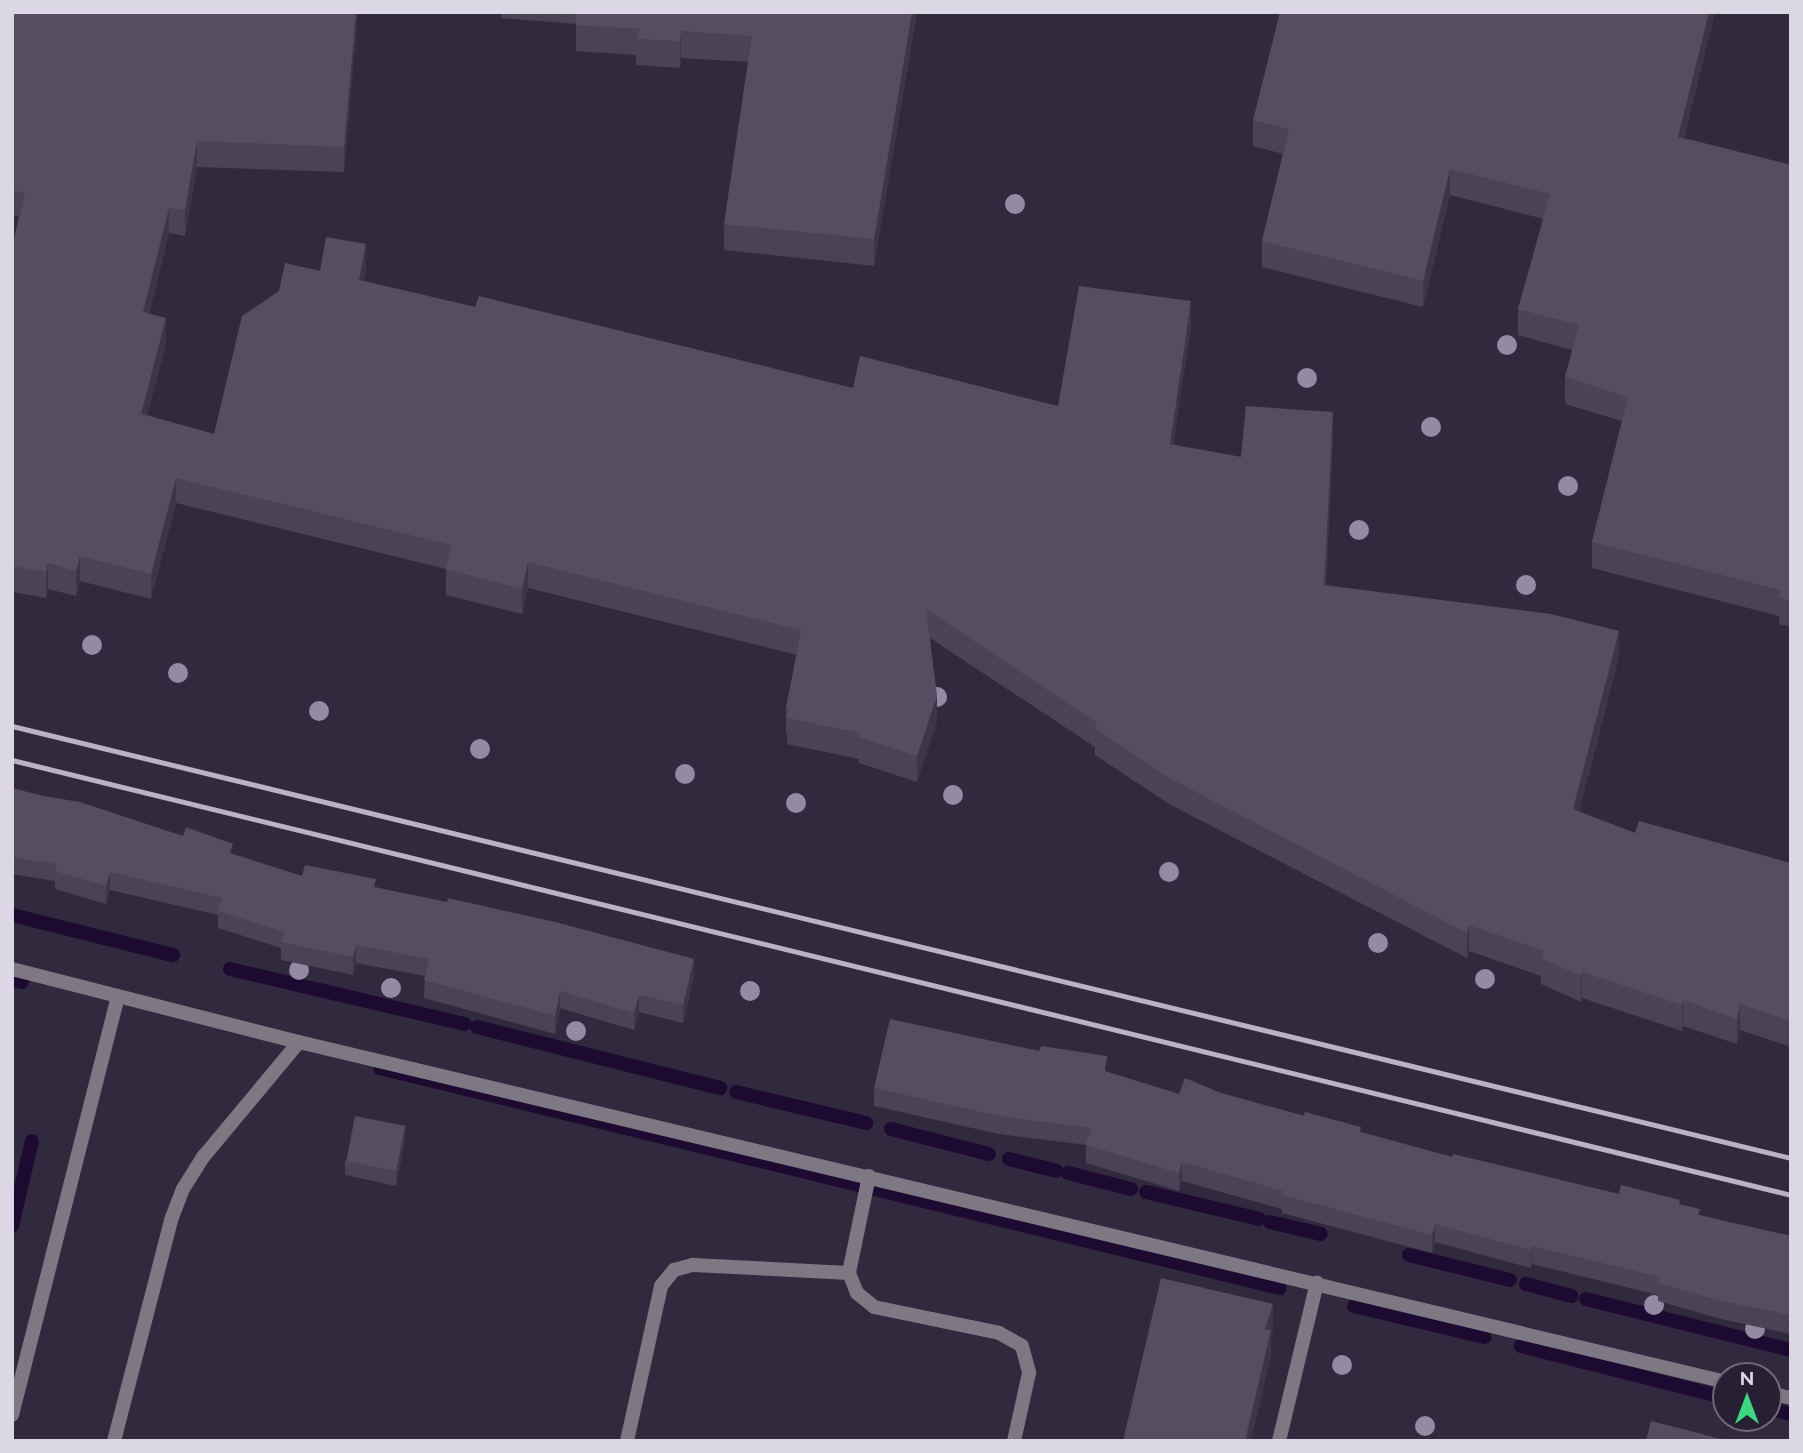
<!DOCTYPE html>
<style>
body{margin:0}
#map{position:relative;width:1803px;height:1453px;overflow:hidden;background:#31293d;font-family:Raleway,sans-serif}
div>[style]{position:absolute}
.stream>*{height:14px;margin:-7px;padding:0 7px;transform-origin:7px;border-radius:7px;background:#1d0a30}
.lane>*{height:14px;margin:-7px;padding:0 7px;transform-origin:7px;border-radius:7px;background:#7d7883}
.street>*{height:14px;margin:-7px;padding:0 7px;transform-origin:7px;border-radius:7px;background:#7d7883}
.rail>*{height:5px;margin:-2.5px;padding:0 2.5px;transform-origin:2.5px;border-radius:2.5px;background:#b9b4c3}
.trees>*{width:20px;height:20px;margin:-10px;border-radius:50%;background:#948aa3}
.wall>*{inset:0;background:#4a4255}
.shaded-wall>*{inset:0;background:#3c3645}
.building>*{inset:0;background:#564d63;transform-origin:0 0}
span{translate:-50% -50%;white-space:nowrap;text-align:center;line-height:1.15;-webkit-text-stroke:7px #271f33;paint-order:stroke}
.frame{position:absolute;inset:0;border:14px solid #dcd7e5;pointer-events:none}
.north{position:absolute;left:1712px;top:1362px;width:70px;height:70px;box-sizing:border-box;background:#271f33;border:2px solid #6f697a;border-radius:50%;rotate:0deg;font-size:19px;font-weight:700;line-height:28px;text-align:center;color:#dcd7e5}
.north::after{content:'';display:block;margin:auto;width:24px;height:32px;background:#3cd77e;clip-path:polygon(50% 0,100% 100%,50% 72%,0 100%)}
</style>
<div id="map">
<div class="stream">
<div style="left:12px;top:915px;width:166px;rotate:14deg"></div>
<div style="left:230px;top:969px;width:241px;rotate:13.2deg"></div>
<div style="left:12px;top:980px;width:10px;rotate:11deg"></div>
<div style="left:477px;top:1027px;width:251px;rotate:14.1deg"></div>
<div style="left:380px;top:1068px;width:926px;rotate:13.74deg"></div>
<div style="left:736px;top:1092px;width:134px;rotate:13.4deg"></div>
<div style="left:891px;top:1129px;width:101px;rotate:14.3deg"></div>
<div style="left:1009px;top:1159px;width:49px;rotate:14deg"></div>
<div style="left:1068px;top:1173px;width:65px;rotate:14.3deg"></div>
<div style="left:1146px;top:1192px;width:116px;rotate:13.4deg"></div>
<div style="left:1270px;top:1222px;width:52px;rotate:13.2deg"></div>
<div style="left:12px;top:1226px;width:87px;rotate:-76.8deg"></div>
<div style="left:1409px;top:1255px;width:104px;rotate:13.9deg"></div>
<div style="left:1526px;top:1284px;width:47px;rotate:14.9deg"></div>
<div style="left:1586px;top:1299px;width:211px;rotate:14deg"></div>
<div style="left:1354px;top:1306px;width:134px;rotate:13.4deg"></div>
<div style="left:1521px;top:1346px;width:211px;rotate:14.2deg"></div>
<div style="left:1768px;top:1408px;width:24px;rotate:15deg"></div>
</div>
<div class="lane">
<div style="left:869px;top:1176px;width:99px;rotate:101.7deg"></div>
<div style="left:849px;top:1273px;width:22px;rotate:68deg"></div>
<div style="left:857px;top:1293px;width:22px;rotate:39deg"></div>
<div style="left:874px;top:1307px;width:128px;rotate:11.7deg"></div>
<div style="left:999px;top:1333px;width:26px;rotate:29deg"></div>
<div style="left:1022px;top:1346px;width:28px;rotate:75deg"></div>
<div style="left:1029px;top:1373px;width:70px;rotate:102.4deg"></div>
<div style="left:12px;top:1415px;width:432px;rotate:-75.8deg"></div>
<div style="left:114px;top:1441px;width:228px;rotate:-75.5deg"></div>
<div style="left:171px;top:1220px;width:33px;rotate:-69deg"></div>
<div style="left:183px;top:1189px;width:39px;rotate:-58deg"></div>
<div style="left:204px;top:1156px;width:148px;rotate:-50.2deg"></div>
<div style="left:627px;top:1441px;width:159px;rotate:-77.6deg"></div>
<div style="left:661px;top:1286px;width:21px;rotate:-51deg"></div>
<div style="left:674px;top:1270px;width:20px;rotate:-15deg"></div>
<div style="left:693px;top:1265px;width:156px;rotate:2.9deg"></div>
<div style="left:1279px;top:1441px;width:163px;rotate:-76.5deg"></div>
</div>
<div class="street">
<div style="left:12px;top:969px;width:296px;rotate:14.3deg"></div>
<div style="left:299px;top:1042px;width:1467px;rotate:13.4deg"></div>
<div style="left:1768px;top:1393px;width:24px;rotate:12deg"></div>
</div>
<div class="rail">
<div style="left:12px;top:726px;width:1831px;rotate:13.65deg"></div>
<div style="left:12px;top:760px;width:1831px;rotate:13.74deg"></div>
</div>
<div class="trees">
<div style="left:1015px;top:204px"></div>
<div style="left:1507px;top:345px"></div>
<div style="left:1307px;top:378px"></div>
<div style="left:1431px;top:427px"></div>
<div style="left:1568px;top:486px"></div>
<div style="left:1359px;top:530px"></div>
<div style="left:1526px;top:585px"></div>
<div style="left:92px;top:645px"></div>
<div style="left:178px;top:673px"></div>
<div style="left:937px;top:697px"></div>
<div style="left:319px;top:711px"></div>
<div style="left:480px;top:749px"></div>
<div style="left:685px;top:774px"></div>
<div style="left:953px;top:795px"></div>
<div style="left:796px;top:803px"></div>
<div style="left:1169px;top:872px"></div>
<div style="left:1378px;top:943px"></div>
<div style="left:299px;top:970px"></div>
<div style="left:1485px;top:979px"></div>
<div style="left:391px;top:988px"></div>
<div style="left:750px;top:991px"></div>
<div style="left:576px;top:1031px"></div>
<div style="left:1654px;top:1305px"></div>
<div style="left:1755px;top:1329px"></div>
<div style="left:1342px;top:1365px"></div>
<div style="left:1425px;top:1426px"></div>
</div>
<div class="wall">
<div style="clip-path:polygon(12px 12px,358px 12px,344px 172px,197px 167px,185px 236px,169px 233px,149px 314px,166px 344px,147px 415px,214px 434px,320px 271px,366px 270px,364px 281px,475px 307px,853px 388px,1058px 406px,1191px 327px,1173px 445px,1241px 457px,1333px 438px,1326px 585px,1619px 657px,1579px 812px,1635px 833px,1791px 863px,1791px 1047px,1740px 1030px,1737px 1044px,1683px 1026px,1682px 1031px,1582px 998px,1581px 1002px,1541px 984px,1541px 976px,1469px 951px,1467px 958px,1169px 804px,1095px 755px,1095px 747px,930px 638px,937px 721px,917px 782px,859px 763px,859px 759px,787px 744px,787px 734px,786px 733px,786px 708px,797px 655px,528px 588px,522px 614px,446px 595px,446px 569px,176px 503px,151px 599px,80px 581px,76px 596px,48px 589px,46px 598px,12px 592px,12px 247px,19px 217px,12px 215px)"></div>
<div style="clip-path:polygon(501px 12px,917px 12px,874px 266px,724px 250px,724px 224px,748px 62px,681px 58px,680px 68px,636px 65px,636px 55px,576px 51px,576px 24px,501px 18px)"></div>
<div style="clip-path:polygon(1715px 12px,1684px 138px,1791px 165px,1791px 627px,1779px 624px,1779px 616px,1592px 568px,1592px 542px,1622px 421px,1565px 404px,1565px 377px,1572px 350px,1518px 335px,1518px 309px,1544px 219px,1450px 195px,1423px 307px,1262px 267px,1262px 241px,1283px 154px,1253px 146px,1253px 120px)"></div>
<div style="clip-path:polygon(12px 788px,302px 876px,376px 887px,694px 976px,683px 1023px,639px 1012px,634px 1030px,560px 1008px,555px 1034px,424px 998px,425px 976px,356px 963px,353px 975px,281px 960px,281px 948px,218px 928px,218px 915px,110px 890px,106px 904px,55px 889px,55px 881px,12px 874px)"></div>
<div style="clip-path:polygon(1107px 1072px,1179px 1094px,1221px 1093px,1452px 1157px,1619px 1194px,1680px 1205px,1700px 1215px,1791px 1237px,1791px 1334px,1721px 1319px,1658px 1301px,1658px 1295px,1532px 1264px,1531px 1268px,1435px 1242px,1432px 1253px,1282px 1213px,1282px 1209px,1182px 1181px,1179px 1191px,1086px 1163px,1086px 1145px,999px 1134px,874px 1106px,874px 1088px)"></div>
<div style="clip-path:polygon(405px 1141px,396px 1186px,345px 1175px,345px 1161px)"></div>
</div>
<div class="shaded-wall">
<div style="clip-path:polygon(356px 12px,358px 12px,344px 172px,344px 147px)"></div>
<div style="clip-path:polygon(912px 12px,917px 12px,874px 266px,874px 239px)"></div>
<div style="clip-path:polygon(1709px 12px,1715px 12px,1678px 163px,1678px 137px)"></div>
<div style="clip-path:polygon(681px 31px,681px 58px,680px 68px,680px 41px)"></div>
<div style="clip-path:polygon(197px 141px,197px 167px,185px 236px,185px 210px)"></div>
<div style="clip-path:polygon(1450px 169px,1450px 195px,1423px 307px,1423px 281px)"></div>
<div style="clip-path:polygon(169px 208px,169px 233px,143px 338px,143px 312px)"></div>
<div style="clip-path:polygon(366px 244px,366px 270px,359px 306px,359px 280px)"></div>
<div style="clip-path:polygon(1191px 301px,1191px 327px,1170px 470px,1170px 444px)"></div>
<div style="clip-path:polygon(166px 318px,166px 344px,141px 439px,141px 414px)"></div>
<div style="clip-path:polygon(1333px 412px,1333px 438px,1324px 611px,1324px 585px)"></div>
<div style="clip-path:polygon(176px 478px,176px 503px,151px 599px,151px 574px)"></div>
<div style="clip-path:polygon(80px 556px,80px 581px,76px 596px,76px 571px)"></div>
<div style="clip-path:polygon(528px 562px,528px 588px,522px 614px,522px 589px)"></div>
<div style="clip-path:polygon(48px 563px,48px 589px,46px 598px,46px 572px)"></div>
<div style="clip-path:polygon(1619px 631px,1619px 657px,1573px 835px,1573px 809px)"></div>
<div style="clip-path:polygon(937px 695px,937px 721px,917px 782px,917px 756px)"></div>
<div style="clip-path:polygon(110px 872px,110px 890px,106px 904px,106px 886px)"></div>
<div style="clip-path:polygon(1469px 925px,1469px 951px,1467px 958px,1467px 933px)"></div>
<div style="clip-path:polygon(356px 945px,356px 963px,353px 975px,353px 957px)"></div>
<div style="clip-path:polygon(694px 959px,694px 976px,683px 1023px,683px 1005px)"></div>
<div style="clip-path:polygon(1582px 972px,1582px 998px,1581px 1002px,1581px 976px)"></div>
<div style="clip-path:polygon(560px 991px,560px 1008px,555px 1034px,555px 1016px)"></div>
<div style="clip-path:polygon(639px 995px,639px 1012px,634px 1030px,634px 1013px)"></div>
<div style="clip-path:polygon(1683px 1000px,1683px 1026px,1682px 1031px,1682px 1005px)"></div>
<div style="clip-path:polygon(1740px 1004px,1740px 1030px,1737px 1044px,1737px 1019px)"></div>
<div style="clip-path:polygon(405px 1126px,405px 1141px,396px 1186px,396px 1171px)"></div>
<div style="clip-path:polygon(1182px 1162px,1182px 1181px,1179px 1191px,1179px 1173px)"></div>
<div style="clip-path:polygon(1435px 1224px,1435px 1242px,1432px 1253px,1432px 1235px)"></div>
<div style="clip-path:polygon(1532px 1246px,1532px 1264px,1531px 1268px,1531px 1250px)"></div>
<div style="clip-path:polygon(1273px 1304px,1273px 1331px,1271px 1337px,1271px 1357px,1251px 1441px,1245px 1441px,1265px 1329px)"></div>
</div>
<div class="building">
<div style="clip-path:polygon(12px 12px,356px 12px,344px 147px,197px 141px,185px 210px,169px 208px,143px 312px,166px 318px,141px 414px,214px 434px,242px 316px,279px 291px,285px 263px,320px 271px,326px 237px,366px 244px,359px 280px,475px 307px,479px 296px,853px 388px,860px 356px,1058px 406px,1079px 286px,1191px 301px,1170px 444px,1241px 457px,1246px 406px,1333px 412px,1324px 585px,1551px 614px,1619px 631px,1573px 809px,1635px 833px,1639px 821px,1791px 863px,1791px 1021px,1740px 1004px,1737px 1019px,1683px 1000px,1682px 1005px,1582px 972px,1581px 976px,1541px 958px,1544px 951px,1469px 925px,1467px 933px,1169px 778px,1095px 729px,1097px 723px,926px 609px,937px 695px,917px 756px,859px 737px,860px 733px,787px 718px,789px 708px,786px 708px,801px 630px,528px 562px,522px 589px,446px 569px,451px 545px,176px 478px,151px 574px,80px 556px,76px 571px,48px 563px,46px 572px,12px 566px,12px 247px,25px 193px,12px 190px)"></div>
<div style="clip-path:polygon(576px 12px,912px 12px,874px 239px,724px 224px,752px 36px,681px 31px,680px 41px,636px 39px,640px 29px,576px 25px)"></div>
<div style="clip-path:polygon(1280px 12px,1709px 12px,1678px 137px,1791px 165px,1791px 601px,1779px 598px,1781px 590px,1592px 542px,1628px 397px,1565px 377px,1579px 325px,1518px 309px,1550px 194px,1450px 169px,1423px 281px,1262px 241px,1289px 129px,1253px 120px)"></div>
<div style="clip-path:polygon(12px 788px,43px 796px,80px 802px,183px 836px,186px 827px,233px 844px,230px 853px,302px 876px,305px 865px,376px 879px,374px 887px,447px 902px,448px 898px,555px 922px,694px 959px,683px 1005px,639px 995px,634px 1013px,560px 991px,555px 1016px,424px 980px,429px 959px,356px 945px,353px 957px,281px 942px,284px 932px,218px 911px,222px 898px,110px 872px,106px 886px,55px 871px,56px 864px,12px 857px)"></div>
<div style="clip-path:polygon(890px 1019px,1039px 1051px,1041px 1046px,1107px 1056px,1105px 1071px,1179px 1094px,1185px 1078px,1221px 1093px,1304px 1116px,1305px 1112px,1361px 1127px,1360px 1132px,1452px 1157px,1453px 1154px,1619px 1194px,1621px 1185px,1680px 1200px,1679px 1204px,1700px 1209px,1698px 1215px,1791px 1236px,1791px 1315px,1721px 1301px,1658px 1283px,1660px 1277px,1532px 1246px,1531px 1250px,1435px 1224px,1432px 1235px,1282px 1195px,1283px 1191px,1182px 1162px,1179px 1173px,1086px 1145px,1091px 1128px,999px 1116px,874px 1088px)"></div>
<div style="left:355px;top:1116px;width:51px;height:46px;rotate:11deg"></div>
<div style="clip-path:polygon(1161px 1278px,1273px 1304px,1265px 1329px,1271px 1330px,1245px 1441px,1123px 1441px)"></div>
<div style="clip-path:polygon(1651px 1421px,1729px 1441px,1646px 1441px)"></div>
</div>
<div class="frame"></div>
<div class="north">N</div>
</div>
